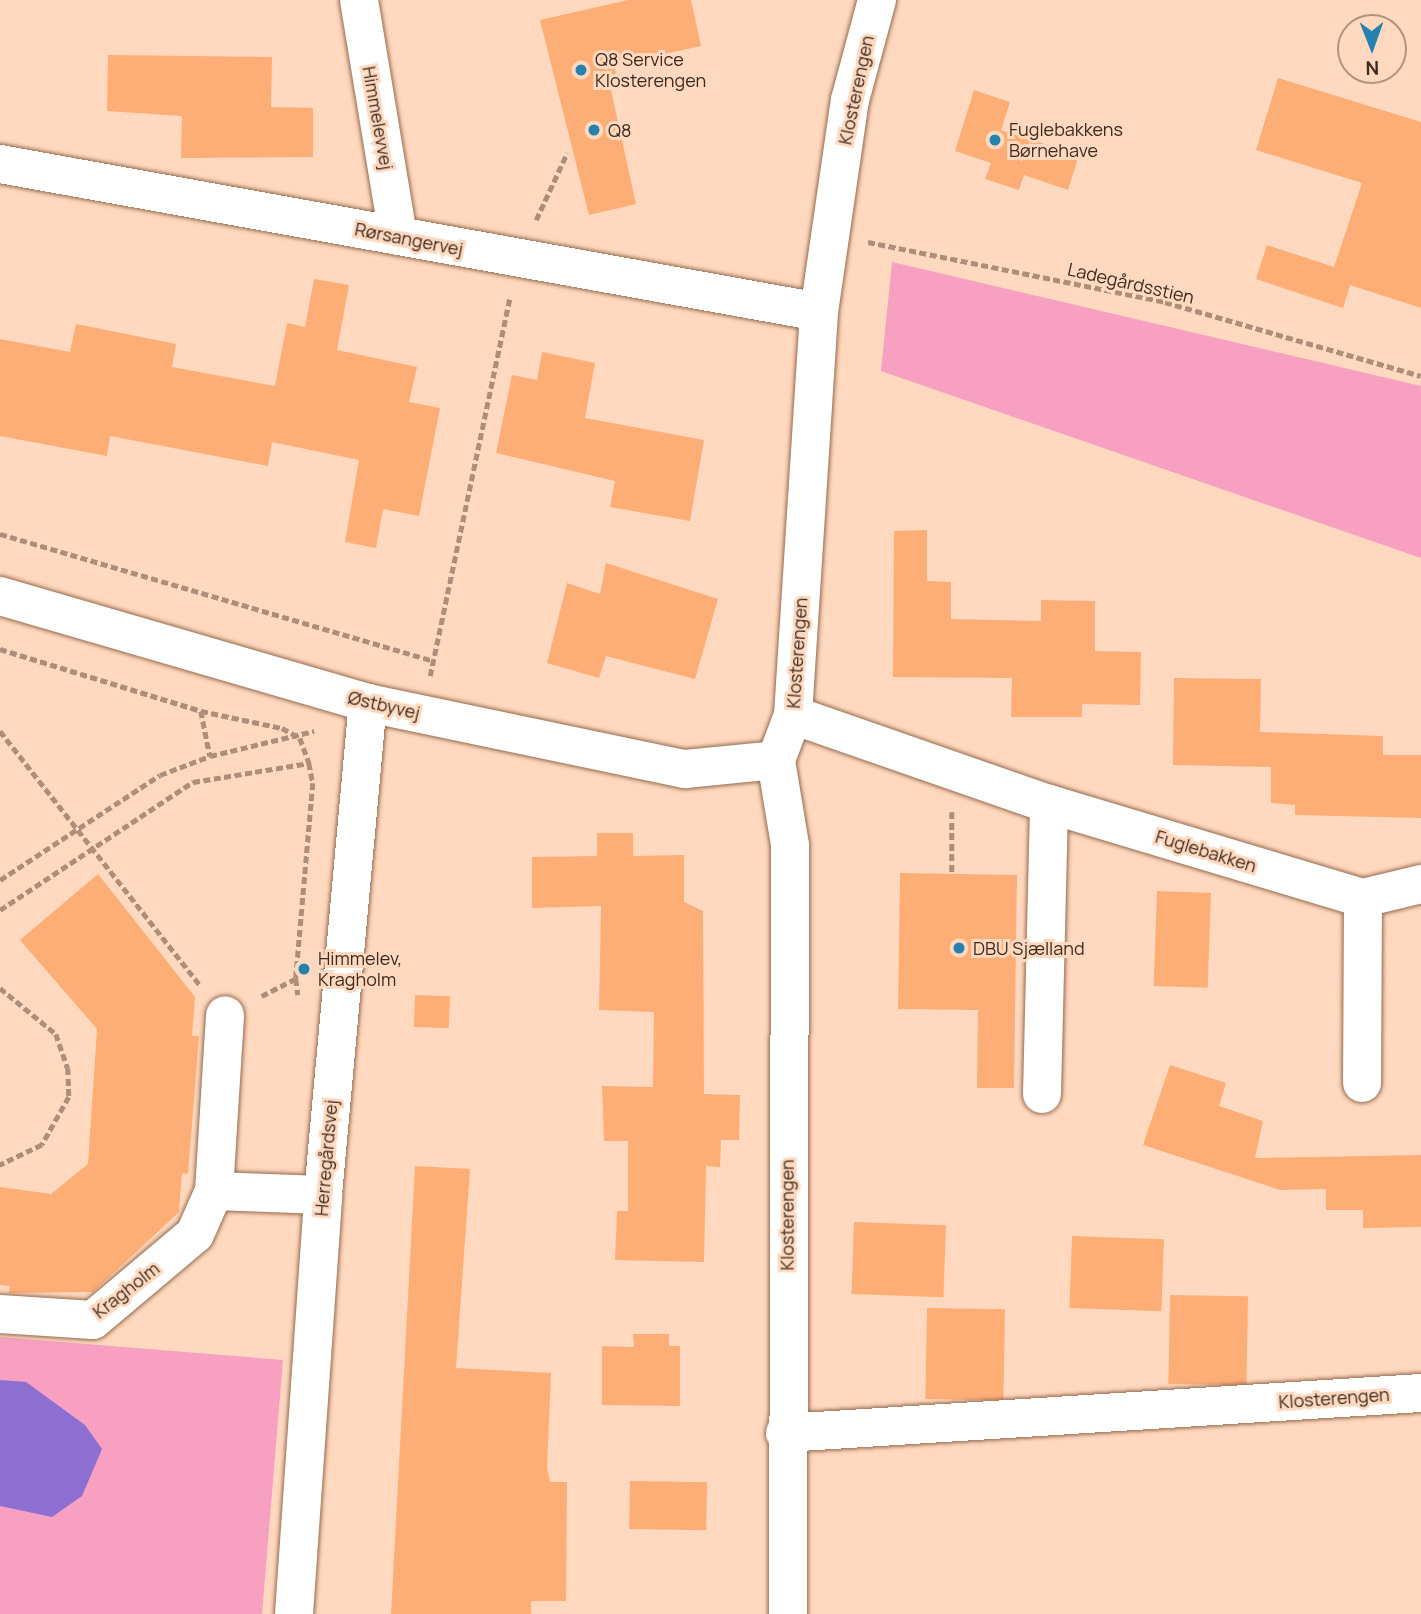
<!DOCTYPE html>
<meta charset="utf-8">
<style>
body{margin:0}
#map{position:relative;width:1421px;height:1614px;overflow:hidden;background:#ffd9bf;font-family:Manrope,sans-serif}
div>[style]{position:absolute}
.green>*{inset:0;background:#f7a0c1}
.water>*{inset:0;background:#8d6fd2}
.building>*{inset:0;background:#fdae76;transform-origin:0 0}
.path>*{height:4.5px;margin-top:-2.25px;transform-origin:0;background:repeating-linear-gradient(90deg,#ac8e7a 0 7px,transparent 0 10.5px)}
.roads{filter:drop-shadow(0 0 2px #956b4e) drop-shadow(0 0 2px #956b4e)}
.minor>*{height:38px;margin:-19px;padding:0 19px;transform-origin:19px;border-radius:19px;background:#fff}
.dots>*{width:19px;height:19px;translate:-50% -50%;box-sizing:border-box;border:4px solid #ffd9bf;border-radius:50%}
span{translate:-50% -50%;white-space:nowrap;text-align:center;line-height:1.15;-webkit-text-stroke:6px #ffd9bf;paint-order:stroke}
.poi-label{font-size:18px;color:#3c2a1e}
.left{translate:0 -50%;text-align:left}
.street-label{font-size:18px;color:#3c2a1e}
.north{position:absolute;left:1337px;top:14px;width:70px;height:70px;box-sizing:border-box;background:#ffd9bf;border:2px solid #b1937f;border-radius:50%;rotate:179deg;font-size:19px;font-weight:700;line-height:28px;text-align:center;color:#3c2a1e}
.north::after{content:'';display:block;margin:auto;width:24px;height:32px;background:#2681ae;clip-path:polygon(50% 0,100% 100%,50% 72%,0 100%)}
</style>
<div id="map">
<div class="green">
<div style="clip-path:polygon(892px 262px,1421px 386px,1421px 558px,881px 371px)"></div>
<div style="clip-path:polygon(0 1337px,283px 1360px,262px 1614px,0 1614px)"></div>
</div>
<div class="water">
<div style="clip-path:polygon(0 1380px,26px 1382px,85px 1425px,102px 1449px,82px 1496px,52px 1517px,0 1506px)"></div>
</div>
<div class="building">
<div style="clip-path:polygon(628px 0,691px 0,701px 46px,614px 65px,619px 87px,611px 90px,636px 204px,589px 215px,540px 20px)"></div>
<div style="clip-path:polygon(108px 55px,272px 57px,271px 107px,313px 108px,313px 157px,181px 158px,182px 116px,107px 111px)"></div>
<div style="clip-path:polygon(1278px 78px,1421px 122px,1421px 308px,1350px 285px,1343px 308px,1256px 279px,1267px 245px,1334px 267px,1362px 183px,1256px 150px)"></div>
<div style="clip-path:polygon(974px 90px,1010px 102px,1001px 130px,1079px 155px,1068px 190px,1024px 175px,1019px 190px,985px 179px,991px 163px,955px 151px)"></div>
<div style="clip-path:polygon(314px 279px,349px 285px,337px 350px,417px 367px,409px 402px,440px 408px,419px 516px,383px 509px,376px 548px,345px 542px,359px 460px,272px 442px,268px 466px,110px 436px,107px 456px,0 436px,0 339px,70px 352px,76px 324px,176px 344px,172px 367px,275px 386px,287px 323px,305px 327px)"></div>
<div style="clip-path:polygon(542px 352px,595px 363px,585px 418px,704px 440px,690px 521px,610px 507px,615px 481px,496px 453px,512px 375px,537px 380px)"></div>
<div style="clip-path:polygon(927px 530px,927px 581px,951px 582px,951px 619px,1041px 621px,1041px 600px,1095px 601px,1095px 651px,1141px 652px,1140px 705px,1082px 704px,1082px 717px,1011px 717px,1012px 678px,893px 677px,894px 531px)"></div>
<div style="clip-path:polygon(606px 563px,718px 599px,695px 679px,606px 656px,599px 678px,547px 663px,567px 583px,600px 594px)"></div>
<div style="clip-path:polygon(1174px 678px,1261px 679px,1260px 732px,1383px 736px,1383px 755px,1421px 755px,1421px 818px,1295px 815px,1295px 805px,1271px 803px,1271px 767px,1173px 765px)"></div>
<div style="clip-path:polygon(597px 833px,633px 833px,633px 856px,684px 855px,684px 902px,703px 911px,704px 1094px,740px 1095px,739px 1140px,721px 1140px,720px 1167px,706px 1166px,704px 1262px,615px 1260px,617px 1211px,628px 1211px,628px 1141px,604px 1141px,602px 1086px,653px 1087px,654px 1012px,599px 1010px,601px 906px,532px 908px,532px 857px,597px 856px)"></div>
<div style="clip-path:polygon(900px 873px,1017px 875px,1014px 1088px,977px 1088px,978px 1010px,898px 1009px)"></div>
<div style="clip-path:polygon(98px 874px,195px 997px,192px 1036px,199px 1036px,188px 1174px,182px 1173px,179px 1212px,93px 1292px,9px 1293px,10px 1286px,0 1285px,0 1187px,51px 1194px,88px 1164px,97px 1029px,20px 940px)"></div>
<div style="left:1157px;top:891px;width:54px;height:95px;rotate:2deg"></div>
<div style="left:415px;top:995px;width:35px;height:32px;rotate:2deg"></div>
<div style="clip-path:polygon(1170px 1065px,1226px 1083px,1219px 1106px,1263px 1121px,1255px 1158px,1421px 1155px,1421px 1227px,1363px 1228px,1363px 1210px,1326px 1210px,1326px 1189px,1280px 1190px,1143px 1145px)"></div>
<div style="clip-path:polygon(415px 1166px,470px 1169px,456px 1368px,551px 1373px,547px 1468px,550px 1482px,567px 1482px,566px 1601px,531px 1601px,531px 1614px,391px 1614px)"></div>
<div style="left:854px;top:1222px;width:92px;height:72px;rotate:2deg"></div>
<div style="left:1072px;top:1236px;width:92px;height:72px;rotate:2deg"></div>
<div style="left:1170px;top:1295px;width:78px;height:89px;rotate:1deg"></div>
<div style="left:927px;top:1308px;width:78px;height:91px;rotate:1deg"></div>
<div style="clip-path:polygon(633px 1334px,669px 1334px,669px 1346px,680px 1346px,680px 1406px,602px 1405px,602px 1346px,634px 1347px)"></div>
<div style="left:630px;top:1481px;width:77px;height:48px;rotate:1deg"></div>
</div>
<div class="path">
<div style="left:536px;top:220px;width:74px;rotate:-65.2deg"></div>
<div style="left:868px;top:242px;width:303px;rotate:11.4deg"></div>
<div style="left:1165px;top:302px;width:266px;rotate:16.1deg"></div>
<div style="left:0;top:534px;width:451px;rotate:16.3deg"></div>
<div style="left:0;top:649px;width:210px;rotate:17.1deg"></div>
<div style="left:201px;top:711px;width:46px;rotate:78.7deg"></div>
<div style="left:430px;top:676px;width:387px;rotate:-78.1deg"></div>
<div style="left:201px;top:711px;width:83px;rotate:11.9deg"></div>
<div style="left:282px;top:728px;width:21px;rotate:29deg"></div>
<div style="left:300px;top:738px;width:27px;rotate:70deg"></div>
<div style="left:309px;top:763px;width:20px;rotate:79deg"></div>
<div style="left:313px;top:783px;width:197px;rotate:95deg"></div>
<div style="left:296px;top:979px;width:39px;rotate:153deg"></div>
<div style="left:0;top:731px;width:325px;rotate:51.8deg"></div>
<div style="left:952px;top:812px;width:62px;rotate:90deg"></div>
<div style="left:0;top:880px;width:191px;rotate:-33.3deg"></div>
<div style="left:160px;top:775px;width:53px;rotate:-20.8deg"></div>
<div style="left:210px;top:756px;width:107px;rotate:-13.5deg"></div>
<div style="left:0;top:910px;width:232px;rotate:-33.6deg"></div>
<div style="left:193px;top:782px;width:118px;rotate:-9.3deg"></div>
<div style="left:296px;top:979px;width:16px;rotate:83deg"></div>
<div style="left:0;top:988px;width:72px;rotate:39.4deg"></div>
<div style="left:56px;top:1034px;width:36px;rotate:71deg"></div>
<div style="left:68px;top:1068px;width:29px;rotate:88deg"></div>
<div style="left:69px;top:1097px;width:55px;rotate:119.4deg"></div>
<div style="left:42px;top:1145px;width:47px;rotate:154.5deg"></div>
</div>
<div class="roads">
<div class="minor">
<div style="left:359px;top:0;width:239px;rotate:80.6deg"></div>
<div style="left:0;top:164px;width:832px;rotate:10.24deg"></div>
<div style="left:0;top:596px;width:383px;rotate:16.2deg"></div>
<div style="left:368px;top:703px;width:324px;rotate:11.8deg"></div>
<div style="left:685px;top:769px;width:91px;rotate:-5.6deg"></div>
<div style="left:793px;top:715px;width:271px;rotate:19.2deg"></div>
<div style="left:1049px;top:804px;width:328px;rotate:16.7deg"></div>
<div style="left:1363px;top:898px;width:185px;rotate:90.3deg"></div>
<div style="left:1363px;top:898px;width:60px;rotate:-13.6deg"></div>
<div style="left:1042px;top:1094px;width:290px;rotate:-88.6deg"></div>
<div style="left:214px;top:1191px;width:109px;rotate:2.1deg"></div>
<div style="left:0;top:1314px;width:93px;rotate:3.7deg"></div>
<div style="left:93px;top:1320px;width:133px;rotate:-40.1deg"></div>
<div style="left:195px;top:1234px;width:47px;rotate:-66.2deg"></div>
<div style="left:214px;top:1191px;width:176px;rotate:-86.4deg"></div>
<div style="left:785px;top:1433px;width:637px;rotate:-3.6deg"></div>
<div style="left:294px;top:1614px;width:420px;rotate:-86deg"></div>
<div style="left:323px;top:1195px;width:494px;rotate:-84.8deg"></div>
<div style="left:788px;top:1614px;width:769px;rotate:-89.85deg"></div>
<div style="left:790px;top:845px;width:86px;rotate:-99.4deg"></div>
<div style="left:776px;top:760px;width:48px;rotate:-69.3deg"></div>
<div style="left:793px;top:715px;width:404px;rotate:-86.3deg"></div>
<div style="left:819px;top:312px;width:214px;rotate:-81.7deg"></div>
<div style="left:850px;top:100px;width:104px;rotate:-74.9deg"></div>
</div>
</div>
<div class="dots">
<div style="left:581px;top:70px;background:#2681ae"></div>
<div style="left:594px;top:130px;background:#2681ae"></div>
<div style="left:995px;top:140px;background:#2681ae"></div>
<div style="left:959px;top:948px;background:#2681ae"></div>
<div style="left:304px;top:969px;background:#2681ae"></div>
</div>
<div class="poi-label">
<span class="left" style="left:595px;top:70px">Q8 Service<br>Klosterengen</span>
<span class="left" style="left:608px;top:130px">Q8</span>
<span class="left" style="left:1009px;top:140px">Fuglebakkens<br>Børnehave</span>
<span class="left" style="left:973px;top:948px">DBU Sjælland</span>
<span class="left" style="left:318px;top:969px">Himmelev,<br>Kragholm</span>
</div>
<div class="street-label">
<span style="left:856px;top:90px;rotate:-78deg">Klosterengen</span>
<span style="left:378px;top:118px;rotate:80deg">Himmelevvej</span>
<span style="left:409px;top:239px;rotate:11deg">Rørsangervej</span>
<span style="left:1131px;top:283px;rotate:13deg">Ladegårdsstien</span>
<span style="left:797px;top:653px;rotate:-86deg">Klosterengen</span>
<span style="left:384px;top:705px;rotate:13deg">Østbyvej</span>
<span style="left:1206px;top:851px;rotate:17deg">Fuglebakken</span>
<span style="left:326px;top:1158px;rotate:-85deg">Herregårdsvej</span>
<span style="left:787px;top:1215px;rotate:-90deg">Klosterengen</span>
<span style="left:126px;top:1290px;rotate:-38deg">Kragholm</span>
<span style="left:1334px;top:1398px;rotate:-4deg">Klosterengen</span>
</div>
<div class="north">N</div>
</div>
